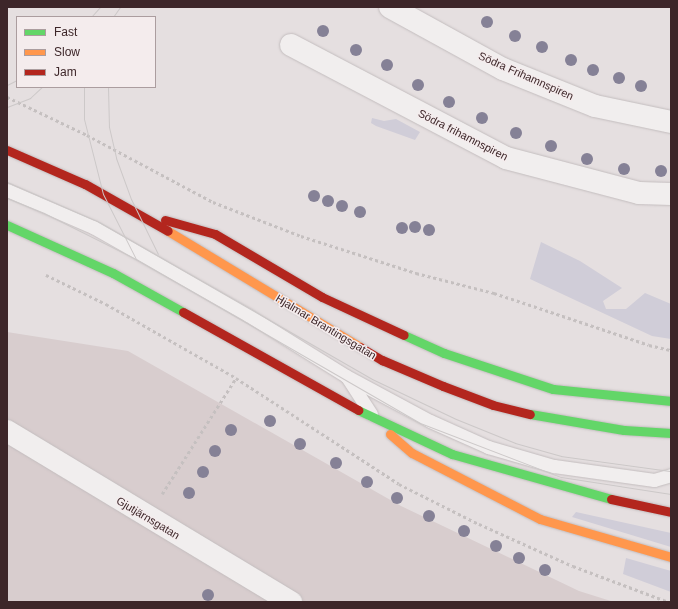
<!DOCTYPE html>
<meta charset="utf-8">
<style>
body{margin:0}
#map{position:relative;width:678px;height:609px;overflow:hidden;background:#e5dfe0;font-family:Arial,sans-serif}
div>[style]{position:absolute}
.built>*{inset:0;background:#d8cdce}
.green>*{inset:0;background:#d0cdd8}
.path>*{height:2.5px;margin-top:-1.25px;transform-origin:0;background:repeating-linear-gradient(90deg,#c5c0c0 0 3px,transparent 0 6px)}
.roads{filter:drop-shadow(0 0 1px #c3bdbe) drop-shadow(0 0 1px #c3bdbe)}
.lane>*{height:13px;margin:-6.5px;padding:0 6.5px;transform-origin:6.5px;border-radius:6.5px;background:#f1eeee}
.street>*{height:22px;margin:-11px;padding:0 11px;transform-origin:11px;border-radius:11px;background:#f1eeee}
.fast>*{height:9px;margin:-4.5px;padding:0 4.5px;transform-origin:4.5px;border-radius:4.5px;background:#63d668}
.slow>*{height:9px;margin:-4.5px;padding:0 4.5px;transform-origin:4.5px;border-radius:4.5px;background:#ff974d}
.jam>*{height:9px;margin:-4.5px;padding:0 4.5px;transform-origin:4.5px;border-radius:4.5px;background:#b3261e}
.tram>*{height:1px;margin:-0.5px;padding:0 0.5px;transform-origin:0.5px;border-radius:0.5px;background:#ccc8c8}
.trees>*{width:12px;height:12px;margin:-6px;border-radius:50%;background:#858196}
span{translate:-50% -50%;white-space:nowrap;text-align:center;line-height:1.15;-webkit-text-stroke:3px #f4eced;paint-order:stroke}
.street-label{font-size:11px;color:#3d2629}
.frame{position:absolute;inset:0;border:8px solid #3d2629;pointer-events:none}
.legend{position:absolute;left:16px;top:16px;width:140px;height:72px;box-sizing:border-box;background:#f4eced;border:1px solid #ab9d9f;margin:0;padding:5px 7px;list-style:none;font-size:12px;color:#3d2629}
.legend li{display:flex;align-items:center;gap:8px;height:20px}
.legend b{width:20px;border:1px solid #ab9d9f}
</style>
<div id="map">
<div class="built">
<div style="clip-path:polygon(7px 332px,128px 351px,401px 506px,579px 591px,614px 602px,7px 602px)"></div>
</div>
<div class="green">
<div style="clip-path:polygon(372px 118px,384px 121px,396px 119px,420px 132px,415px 140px,376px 126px,371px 123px)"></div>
<div style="clip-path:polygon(541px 242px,580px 261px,622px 288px,603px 301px,606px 309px,626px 309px,645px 293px,671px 304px,671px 339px,652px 336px,530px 279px)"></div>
<div style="clip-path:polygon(576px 512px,671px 533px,671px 547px,572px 517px)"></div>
<div style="clip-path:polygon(626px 558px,671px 571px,671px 592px,623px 574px)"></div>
</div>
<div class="path">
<div style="left:7px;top:97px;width:89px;rotate:25.4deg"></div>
<div style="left:87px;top:135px;width:143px;rotate:28deg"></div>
<div style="left:213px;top:202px;width:94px;rotate:21.1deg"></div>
<div style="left:301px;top:236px;width:121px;rotate:17.8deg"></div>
<div style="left:416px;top:273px;width:81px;rotate:14.4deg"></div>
<div style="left:494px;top:293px;width:163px;rotate:18.5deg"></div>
<div style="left:649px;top:345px;width:23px;rotate:13deg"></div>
<div style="left:46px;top:275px;width:67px;rotate:25.8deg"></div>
<div style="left:106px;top:304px;width:150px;rotate:29.6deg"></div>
<div style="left:236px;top:378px;width:194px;rotate:33deg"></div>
<div style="left:399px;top:484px;width:89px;rotate:26.6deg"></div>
<div style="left:479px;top:524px;width:103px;rotate:24.1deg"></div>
<div style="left:573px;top:566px;width:103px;rotate:20.6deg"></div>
<div style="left:162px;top:494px;width:138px;rotate:-57.5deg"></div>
</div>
<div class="roads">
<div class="lane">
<div style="left:7px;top:190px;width:94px;rotate:23.3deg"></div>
<div style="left:93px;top:227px;width:178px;rotate:29.6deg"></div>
<div style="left:248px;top:315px;width:115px;rotate:31.9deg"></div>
<div style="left:346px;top:376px;width:95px;rotate:28.2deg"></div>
<div style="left:430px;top:421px;width:64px;rotate:24.1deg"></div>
<div style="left:488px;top:447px;width:69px;rotate:16.1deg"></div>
<div style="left:554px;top:466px;width:101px;rotate:8deg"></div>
<div style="left:654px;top:480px;width:18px;rotate:-16deg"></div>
<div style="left:347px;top:377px;width:44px;rotate:57deg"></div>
</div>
<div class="street">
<div style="left:390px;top:7px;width:129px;rotate:28.8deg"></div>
<div style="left:503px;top:69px;width:99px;rotate:21.9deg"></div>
<div style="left:595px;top:106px;width:78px;rotate:11.9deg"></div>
<div style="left:291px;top:45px;width:243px;rotate:27.7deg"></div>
<div style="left:506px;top:158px;width:138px;rotate:14.7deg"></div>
<div style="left:639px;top:193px;width:32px;rotate:2deg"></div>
<div style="left:7px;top:431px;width:332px;rotate:31.1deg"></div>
</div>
<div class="fast">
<div style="left:7px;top:225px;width:116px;rotate:24.4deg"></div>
<div style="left:113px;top:273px;width:80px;rotate:29.1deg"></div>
<div style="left:404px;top:335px;width:44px;rotate:24.2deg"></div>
<div style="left:444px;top:353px;width:115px;rotate:18.3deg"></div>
<div style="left:553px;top:389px;width:119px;rotate:5.8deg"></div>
<div style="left:358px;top:410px;width:104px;rotate:25.1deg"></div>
<div style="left:452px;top:454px;width:165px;rotate:15.8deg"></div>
<div style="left:530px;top:414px;width:95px;rotate:9.7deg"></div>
<div style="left:624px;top:430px;width:47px;rotate:3.7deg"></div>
</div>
<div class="slow">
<div style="left:168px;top:231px;width:224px;rotate:31.1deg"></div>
<div style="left:390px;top:434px;width:29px;rotate:41deg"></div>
<div style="left:412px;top:453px;width:144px;rotate:27.3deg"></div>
<div style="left:540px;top:519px;width:136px;rotate:16.2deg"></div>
</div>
<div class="jam">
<div style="left:7px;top:150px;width:85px;rotate:23.6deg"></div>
<div style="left:85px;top:184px;width:95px;rotate:29.5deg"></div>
<div style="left:165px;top:220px;width:52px;rotate:15.6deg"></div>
<div style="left:215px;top:234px;width:124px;rotate:30.5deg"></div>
<div style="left:322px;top:297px;width:90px;rotate:24.9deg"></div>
<div style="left:183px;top:312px;width:201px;rotate:29.2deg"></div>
<div style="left:360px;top:347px;width:26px;rotate:31deg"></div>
<div style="left:382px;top:360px;width:66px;rotate:23.1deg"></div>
<div style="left:443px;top:386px;width:53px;rotate:20.8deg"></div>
<div style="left:493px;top:405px;width:38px;rotate:14deg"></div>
<div style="left:611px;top:499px;width:61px;rotate:12.2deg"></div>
</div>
</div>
<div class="tram">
<div style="left:91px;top:17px;width:13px;rotate:-48deg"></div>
<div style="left:113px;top:17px;width:12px;rotate:-55deg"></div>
<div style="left:7px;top:85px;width:11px;rotate:-27deg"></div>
<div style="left:84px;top:87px;width:32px;rotate:90deg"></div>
<div style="left:84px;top:119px;width:77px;rotate:75.8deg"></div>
<div style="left:103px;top:194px;width:73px;rotate:63.1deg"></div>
<div style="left:108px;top:87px;width:40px;rotate:88.6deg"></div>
<div style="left:109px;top:127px;width:32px;rotate:77deg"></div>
<div style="left:116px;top:158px;width:44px;rotate:69.9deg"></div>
<div style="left:131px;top:199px;width:61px;rotate:63.9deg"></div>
<div style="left:7px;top:107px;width:25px;rotate:-21deg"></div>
<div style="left:30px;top:98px;width:16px;rotate:-43deg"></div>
<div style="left:7px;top:182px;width:100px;rotate:23.5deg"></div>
<div style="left:99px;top:222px;width:315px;rotate:29.9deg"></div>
<div style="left:372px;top:379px;width:93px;rotate:25.5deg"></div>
<div style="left:456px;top:419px;width:64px;rotate:22.1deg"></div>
<div style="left:515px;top:443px;width:48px;rotate:15.8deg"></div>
<div style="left:561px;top:456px;width:111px;rotate:7.8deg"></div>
<div style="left:7px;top:198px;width:40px;rotate:22deg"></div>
<div style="left:44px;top:213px;width:103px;rotate:26.6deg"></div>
<div style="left:136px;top:259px;width:328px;rotate:30deg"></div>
<div style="left:420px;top:423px;width:151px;rotate:21deg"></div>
<div style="left:561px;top:477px;width:111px;rotate:8.8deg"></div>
</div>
<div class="trees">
<div style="left:487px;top:22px"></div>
<div style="left:323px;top:31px"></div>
<div style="left:515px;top:36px"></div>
<div style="left:542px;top:47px"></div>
<div style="left:356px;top:50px"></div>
<div style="left:571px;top:60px"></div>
<div style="left:387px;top:65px"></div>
<div style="left:593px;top:70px"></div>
<div style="left:619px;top:78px"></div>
<div style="left:418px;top:85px"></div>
<div style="left:641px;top:86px"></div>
<div style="left:449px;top:102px"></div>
<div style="left:482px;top:118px"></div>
<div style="left:516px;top:133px"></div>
<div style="left:551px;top:146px"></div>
<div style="left:587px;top:159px"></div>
<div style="left:624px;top:169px"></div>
<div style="left:661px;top:171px"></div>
<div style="left:314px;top:196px"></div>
<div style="left:328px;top:201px"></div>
<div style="left:342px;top:206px"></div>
<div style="left:360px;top:212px"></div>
<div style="left:415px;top:227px"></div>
<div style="left:402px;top:228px"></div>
<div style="left:429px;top:230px"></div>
<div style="left:270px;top:421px"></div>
<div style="left:231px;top:430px"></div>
<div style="left:300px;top:444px"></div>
<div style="left:215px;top:451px"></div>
<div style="left:336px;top:463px"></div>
<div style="left:203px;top:472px"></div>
<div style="left:367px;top:482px"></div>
<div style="left:189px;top:493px"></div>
<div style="left:397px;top:498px"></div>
<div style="left:429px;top:516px"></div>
<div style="left:464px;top:531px"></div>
<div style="left:496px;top:546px"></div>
<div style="left:519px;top:558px"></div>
<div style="left:545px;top:570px"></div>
<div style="left:208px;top:595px"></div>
</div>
<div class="street-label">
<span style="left:526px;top:76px;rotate:24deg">Södra Frihamnspiren</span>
<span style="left:463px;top:135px;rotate:27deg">Södra frihamnspiren</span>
<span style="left:326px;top:327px;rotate:31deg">Hjalmar Brantingsgatan</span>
<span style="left:148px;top:518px;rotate:31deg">Gjutjärnsgatan</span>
</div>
<div class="frame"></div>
<ul class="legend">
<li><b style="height:5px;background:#63d668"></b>Fast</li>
<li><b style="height:5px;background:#ff974d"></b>Slow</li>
<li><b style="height:5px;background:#b3261e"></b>Jam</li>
</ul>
</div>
